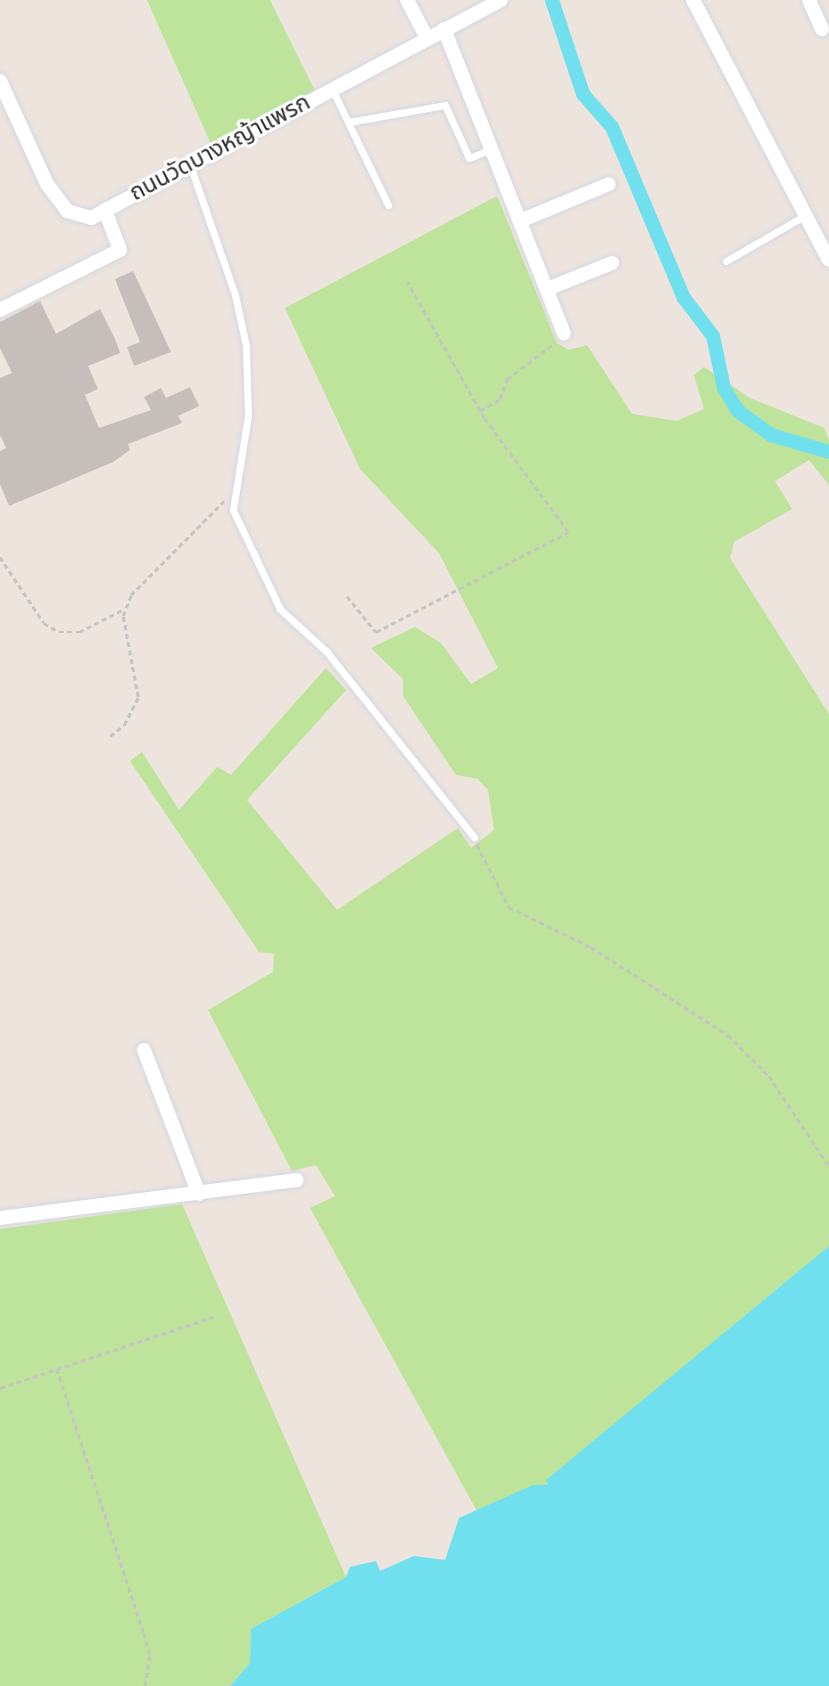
<!DOCTYPE html>
<meta charset="utf-8">
<style>
body{margin:0}
#map{position:relative;width:829px;height:1686px;overflow:hidden;background:#ede4dd;font-family:Karla,"Noto Sans Thai",sans-serif}
div>[style]{position:absolute}
.green>*{inset:0;background:#bee39a}
.water>*{inset:0;background:#71e0ee}
.canal>*{height:14px;margin:-7px;padding:0 7px;transform-origin:7px;border-radius:7px;background:#71e0ee}
.building>*{inset:0;background:#c5beba}
.path>*{height:2.5px;margin-top:-1.25px;transform-origin:0;background:repeating-linear-gradient(90deg,#c4c4c4 0 5px,transparent 0 8.5px)}
.roads{filter:drop-shadow(0 0 2px #d2d8e4) drop-shadow(0 0 2px #d2d8e4)}
.service>*{height:7px;margin:-3.5px;padding:0 3.5px;transform-origin:3.5px;border-radius:3.5px;background:#fff}
.minor>*{height:14px;margin:-7px;padding:0 7px;transform-origin:7px;border-radius:7px;background:#fff}
span{translate:-50% -50%;white-space:nowrap;text-align:center;line-height:1.15;-webkit-text-stroke:6px #fff;paint-order:stroke}
.street-label{font-size:23px;color:#2b2b2b}
</style>
<div id="map">
<div class="green">
<div style="clip-path:polygon(147px 0,270px 0,317px 95px,211px 144px)"></div>
<div style="clip-path:polygon(497px 196px,557px 343px,569px 350px,587px 345px,632px 414px,677px 421px,704px 409px,694px 375px,704px 367px,750px 398px,824px 428px,829px 440px,829px 485px,809px 460px,775px 481px,792px 509px,734px 542px,730px 558px,829px 714px,829px 1246px,547px 1480px,548px 1485px,478px 1513px,310px 1208px,335px 1196px,316px 1165px,292px 1171px,208px 1010px,273px 972px,274px 954px,259px 952px,130px 761px,142px 752px,179px 810px,217px 767px,231px 775px,326px 668px,346px 690px,247px 800px,337px 910px,458px 828px,471px 848px,494px 830px,488px 790px,478px 779px,456px 775px,403px 696px,403px 679px,371px 648px,415px 627px,441px 643px,471px 684px,498px 668px,439px 553px,360px 469px,285px 308px)"></div>
<div style="clip-path:polygon(182px 1204px,346px 1577px,251px 1629px,250px 1663px,230px 1686px,0 1686px,0 1229px)"></div>
</div>
<div class="water">
<div style="clip-path:polygon(829px 1246px,829px 1686px,230px 1686px,250px 1663px,251px 1629px,346px 1577px,350px 1567px,376px 1561px,380px 1571px,414px 1556px,445px 1560px,459px 1518px,533px 1485px,548px 1485px,546px 1480px)"></div>
</div>
<div class="canal">
<div style="left:552px;top:0;width:99px;rotate:71.7deg"></div>
<div style="left:583px;top:94px;width:44px;rotate:48.7deg"></div>
<div style="left:612px;top:127px;width:186px;rotate:67.2deg"></div>
<div style="left:684px;top:298px;width:48px;rotate:52.7deg"></div>
<div style="left:713px;top:336px;width:53px;rotate:78.1deg"></div>
<div style="left:724px;top:388px;width:27px;rotate:59deg"></div>
<div style="left:738px;top:411px;width:41px;rotate:36deg"></div>
<div style="left:771px;top:435px;width:60px;rotate:16.3deg"></div>
</div>
<div class="building">
<div style="clip-path:polygon(133px 271px,171px 352px,134px 366px,127px 347px,140px 342px,115px 279px)"></div>
<div style="clip-path:polygon(40px 301px,56px 334px,100px 309px,115px 339px,120px 353px,88px 366px,98px 389px,85px 395px,99px 428px,151px 410px,144px 397px,161px 388px,166px 398px,190px 387px,199px 406px,178px 416px,182px 423px,128px 444px,130px 450px,113px 462px,9px 506px,0 484px,0 451px,6px 448px,0 435px,0 378px,12px 373px,0 348px,0 322px)"></div>
</div>
<div class="path">
<div style="left:480px;top:411px;width:23px;rotate:-31deg"></div>
<div style="left:500px;top:399px;width:21px;rotate:-71deg"></div>
<div style="left:507px;top:379px;width:60px;rotate:-36.9deg"></div>
<div style="left:0;top:557px;width:79px;rotate:56.3deg"></div>
<div style="left:44px;top:623px;width:17px;rotate:31deg"></div>
<div style="left:59px;top:632px;width:20px"></div>
<div style="left:79px;top:632px;width:51px;rotate:-27.1deg"></div>
<div style="left:347px;top:596px;width:46px;rotate:51.1deg"></div>
<div style="left:376px;top:632px;width:216px;rotate:-27.5deg"></div>
<div style="left:568px;top:532px;width:142px;rotate:-126.4deg"></div>
<div style="left:484px;top:418px;width:156px;rotate:-119.5deg"></div>
<div style="left:110px;top:736px;width:18px;rotate:-38deg"></div>
<div style="left:124px;top:725px;width:31px;rotate:-63deg"></div>
<div style="left:138px;top:697px;width:82px;rotate:-100.5deg"></div>
<div style="left:123px;top:616px;width:22px;rotate:-69deg"></div>
<div style="left:131px;top:595px;width:132px;rotate:-45.3deg"></div>
<div style="left:477px;top:845px;width:70px;rotate:62.7deg"></div>
<div style="left:509px;top:907px;width:91px;rotate:26deg"></div>
<div style="left:591px;top:947px;width:163px;rotate:32.7deg"></div>
<div style="left:728px;top:1035px;width:58px;rotate:45deg"></div>
<div style="left:769px;top:1076px;width:108px;rotate:56.3deg"></div>
<div style="left:57px;top:1369px;width:278px;rotate:71.8deg"></div>
<div style="left:144px;top:1633px;width:24px;rotate:75deg"></div>
<div style="left:150px;top:1656px;width:30px;rotate:99deg"></div>
<div style="left:0;top:1388px;width:225px;rotate:-18.4deg"></div>
</div>
<div class="roads">
<div class="service">
<div style="left:332px;top:89px;width:129px;rotate:64.2deg"></div>
<div style="left:349px;top:122px;width:97px;rotate:-10deg"></div>
<div style="left:445px;top:105px;width:58px;rotate:65.6deg"></div>
<div style="left:469px;top:158px;width:24px;rotate:-22deg"></div>
<div style="left:190px;top:165px;width:138px;rotate:70.9deg"></div>
<div style="left:235px;top:295px;width:52px;rotate:77.8deg"></div>
<div style="left:246px;top:346px;width:70px;rotate:88.4deg"></div>
<div style="left:248px;top:416px;width:95px;rotate:99.1deg"></div>
<div style="left:233px;top:510px;width:110px;rotate:64.6deg"></div>
<div style="left:280px;top:609px;width:62px;rotate:42.4deg"></div>
<div style="left:326px;top:651px;width:238px;rotate:51.5deg"></div>
<div style="left:726px;top:261px;width:90px;rotate:-30deg"></div>
</div>
<div class="minor">
<div style="left:407px;top:0;width:43px;rotate:62.2deg"></div>
<div style="left:693px;top:0;width:293px;rotate:62.4deg"></div>
<div style="left:809px;top:0;width:32px;rotate:66deg"></div>
<div style="left:444px;top:29px;width:327px;rotate:68.5deg"></div>
<div style="left:0;top:81px;width:113px;rotate:65.5deg"></div>
<div style="left:47px;top:184px;width:34px;rotate:53deg"></div>
<div style="left:67px;top:211px;width:25px;rotate:16deg"></div>
<div style="left:91px;top:218px;width:464px;rotate:-28deg"></div>
<div style="left:520px;top:221px;width:96px;rotate:-22.6deg"></div>
<div style="left:547px;top:289px;width:70px;rotate:-21.8deg"></div>
<div style="left:0;top:310px;width:134px;rotate:-26.6deg"></div>
<div style="left:120px;top:250px;width:43px;rotate:-110.6deg"></div>
<div style="left:144px;top:1050px;width:154px;rotate:69.1deg"></div>
<div style="left:0;top:1218px;width:299px;rotate:-7.3deg"></div>
</div>
</div>
<div class="street-label">
<span style="left:220px;top:148px;rotate:-28deg">ถนนวัดบางหญ้าแพรก</span>
</div>
</div>
